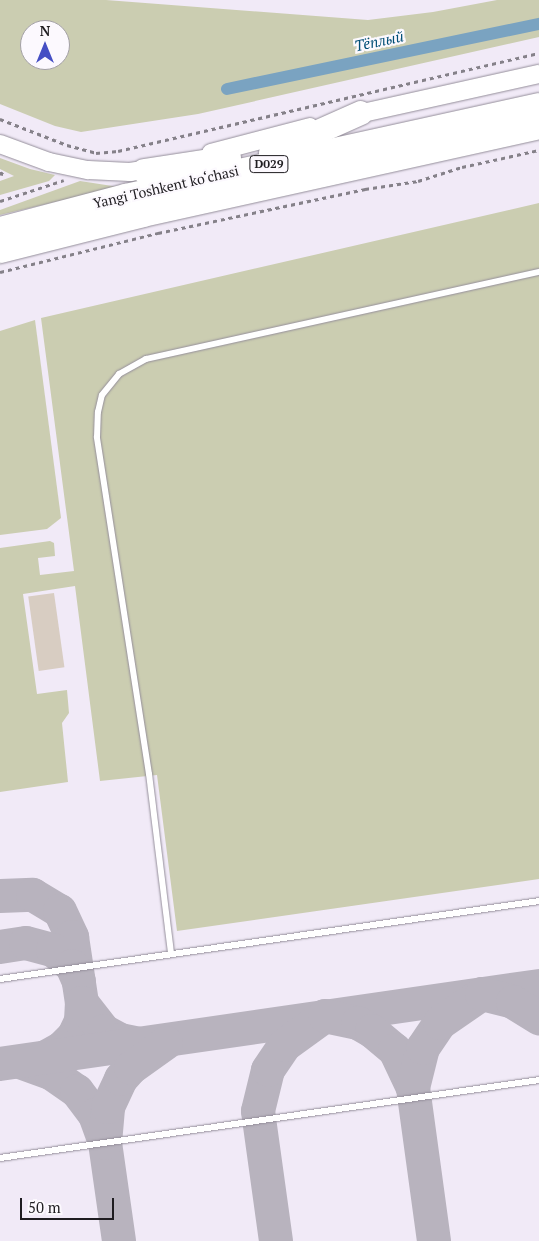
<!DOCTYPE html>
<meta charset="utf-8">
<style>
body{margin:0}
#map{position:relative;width:539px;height:1241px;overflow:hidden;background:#f1eaf7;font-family:"PT Serif",serif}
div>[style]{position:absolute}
.green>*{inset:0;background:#cbcdb1}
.canal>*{height:12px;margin:-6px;padding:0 6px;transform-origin:6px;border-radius:6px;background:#7aa3c1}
.taxiway>*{height:34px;margin:-17px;padding:0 17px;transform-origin:17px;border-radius:17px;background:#b8b3be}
.building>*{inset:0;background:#d8cdc2;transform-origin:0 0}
.path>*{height:2.5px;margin-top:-1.25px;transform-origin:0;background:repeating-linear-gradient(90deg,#858189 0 4px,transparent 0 8px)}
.roads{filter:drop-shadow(0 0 1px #948e9a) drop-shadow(0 0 1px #948e9a)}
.lane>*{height:6px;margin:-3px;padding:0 3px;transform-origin:3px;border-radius:3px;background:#fff}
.secondary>*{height:18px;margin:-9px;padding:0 9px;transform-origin:9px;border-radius:9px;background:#fff}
.highway>*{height:24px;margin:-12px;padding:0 12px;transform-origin:12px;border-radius:12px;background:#fff}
span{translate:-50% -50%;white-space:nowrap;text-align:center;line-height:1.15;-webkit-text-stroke:4.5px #fcf9fe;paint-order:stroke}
.shield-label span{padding:1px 4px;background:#fcf9fe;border:1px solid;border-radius:4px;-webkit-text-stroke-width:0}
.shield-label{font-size:12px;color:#1f1d21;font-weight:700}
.street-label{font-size:14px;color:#1f1d21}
.water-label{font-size:15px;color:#004e76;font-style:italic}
.north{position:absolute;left:20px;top:20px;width:50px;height:50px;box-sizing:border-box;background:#fcf9fe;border:1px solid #a4a1a6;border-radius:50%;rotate:0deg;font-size:14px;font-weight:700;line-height:20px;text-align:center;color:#1f1d21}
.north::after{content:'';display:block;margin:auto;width:18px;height:22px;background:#454fc4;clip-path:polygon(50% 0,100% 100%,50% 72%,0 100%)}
.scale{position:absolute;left:20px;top:1198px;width:94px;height:22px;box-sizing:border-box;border:2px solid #1f1d21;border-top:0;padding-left:6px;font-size:15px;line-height:18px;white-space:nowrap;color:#1f1d21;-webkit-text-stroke:4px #fcf9fe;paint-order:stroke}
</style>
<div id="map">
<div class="green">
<div style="clip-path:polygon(evenodd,0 0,106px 0,368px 20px,433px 12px,497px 0,539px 0,539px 37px,198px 114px,81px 132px,55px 126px,0 104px,0 0,30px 30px,60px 30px,60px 60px,30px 60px,30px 30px)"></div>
<div style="clip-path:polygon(0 158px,30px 169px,55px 175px,49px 181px,0 195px,0 181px,14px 176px,0 169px)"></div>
<div style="clip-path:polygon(80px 181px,119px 187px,0 215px,0 210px)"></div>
<div style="clip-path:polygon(539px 203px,539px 879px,177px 931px,157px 775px,100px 781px,75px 586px,23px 594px,37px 694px,67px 690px,69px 713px,62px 723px,68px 782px,0 792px,0 548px,50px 541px,54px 543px,55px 556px,38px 558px,40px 575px,74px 571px,41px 318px)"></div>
<div style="clip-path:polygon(35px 320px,61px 518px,47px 529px,0 535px,0 331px)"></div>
</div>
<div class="canal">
<div style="left:227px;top:89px;width:319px;rotate:-11.8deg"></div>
</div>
<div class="taxiway">
<div style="left:0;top:896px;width:33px;rotate:-2deg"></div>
<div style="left:33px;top:895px;width:31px;rotate:31deg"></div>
<div style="left:60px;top:911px;width:29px;rotate:65deg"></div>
<div style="left:72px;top:937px;width:67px;rotate:81.4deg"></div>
<div style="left:0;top:947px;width:26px;rotate:-9deg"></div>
<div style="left:26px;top:943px;width:28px;rotate:15deg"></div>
<div style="left:53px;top:950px;width:25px;rotate:40deg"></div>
<div style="left:72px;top:966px;width:17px;rotate:66deg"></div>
<div style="left:44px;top:1058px;width:21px;rotate:-29deg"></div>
<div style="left:62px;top:1048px;width:17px;rotate:-45deg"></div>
<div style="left:74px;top:1036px;width:17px;rotate:-65deg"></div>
<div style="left:81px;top:1021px;width:18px;rotate:-87deg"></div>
<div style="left:82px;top:1003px;width:36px;rotate:52deg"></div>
<div style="left:104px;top:1031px;width:18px;rotate:29deg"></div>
<div style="left:120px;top:1040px;width:20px;rotate:11deg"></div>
<div style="left:20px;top:1062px;width:33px;rotate:20deg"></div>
<div style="left:51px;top:1073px;width:32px;rotate:35deg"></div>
<div style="left:77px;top:1091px;width:30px;rotate:53deg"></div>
<div style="left:95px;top:1115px;width:30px;rotate:70deg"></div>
<div style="left:0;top:1064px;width:545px;rotate:-8.23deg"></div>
<div style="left:119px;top:1241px;width:99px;rotate:-98.1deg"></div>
<div style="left:105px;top:1143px;width:36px;rotate:-85deg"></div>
<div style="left:108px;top:1107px;width:31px;rotate:-65deg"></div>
<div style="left:121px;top:1079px;width:15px;rotate:-48deg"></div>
<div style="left:131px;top:1068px;width:43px;rotate:-35.5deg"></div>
<div style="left:276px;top:1241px;width:131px;rotate:-97.9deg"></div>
<div style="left:258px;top:1111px;width:42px;rotate:-76.3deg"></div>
<div style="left:268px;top:1070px;width:30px;rotate:-56deg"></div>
<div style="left:285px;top:1045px;width:49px;rotate:-35.9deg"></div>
<div style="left:325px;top:1016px;width:34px;rotate:12deg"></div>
<div style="left:358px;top:1023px;width:16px;rotate:30deg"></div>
<div style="left:372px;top:1031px;width:30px;rotate:40deg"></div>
<div style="left:395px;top:1050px;width:42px;rotate:64.7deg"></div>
<div style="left:434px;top:1241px;width:154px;rotate:-97.8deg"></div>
<div style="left:413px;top:1088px;width:41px;rotate:-76deg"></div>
<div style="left:423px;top:1048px;width:30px;rotate:-56deg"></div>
<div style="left:440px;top:1023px;width:51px;rotate:-34.6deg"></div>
<div style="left:482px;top:994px;width:32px;rotate:14deg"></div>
<div style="left:513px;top:1002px;width:31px;rotate:32deg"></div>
</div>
<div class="building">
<div style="left:54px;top:593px;width:75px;height:26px;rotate:82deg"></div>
</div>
<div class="path">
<div style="left:0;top:119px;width:72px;rotate:21.2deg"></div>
<div style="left:67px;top:145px;width:30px;rotate:15deg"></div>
<div style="left:96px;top:153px;width:22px;rotate:-5deg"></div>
<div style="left:118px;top:151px;width:432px;rotate:-13.1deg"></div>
<div style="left:0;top:172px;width:4px;rotate:34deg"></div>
<div style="left:3px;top:174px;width:3px;rotate:180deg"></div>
<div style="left:0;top:201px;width:67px;rotate:-18.2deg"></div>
<div style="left:0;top:272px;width:163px;rotate:-13.9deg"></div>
<div style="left:158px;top:233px;width:212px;rotate:-12deg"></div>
<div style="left:365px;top:189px;width:54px;rotate:-8.6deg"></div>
<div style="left:418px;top:181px;width:46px;rotate:-17.7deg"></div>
<div style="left:462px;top:167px;width:79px;rotate:-12.4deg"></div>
</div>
<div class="roads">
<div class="lane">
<div style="left:171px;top:953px;width:180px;rotate:-97deg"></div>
<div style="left:149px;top:774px;width:341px;rotate:-98.8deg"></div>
<div style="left:97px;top:437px;width:25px;rotate:-88deg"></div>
<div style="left:98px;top:412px;width:17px;rotate:-77deg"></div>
<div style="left:102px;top:395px;width:27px;rotate:-51deg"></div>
<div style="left:119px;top:374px;width:31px;rotate:-29deg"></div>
<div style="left:146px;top:359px;width:403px;rotate:-12.5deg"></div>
<div style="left:0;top:979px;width:545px;rotate:-8.23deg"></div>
<div style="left:0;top:1158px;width:545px;rotate:-8.23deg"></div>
</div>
<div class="secondary">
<div style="left:349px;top:116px;width:195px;rotate:-12.5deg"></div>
<div style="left:0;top:144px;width:52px;rotate:20.2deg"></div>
<div style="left:49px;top:162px;width:40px;rotate:12deg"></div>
<div style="left:88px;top:170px;width:42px;rotate:2.7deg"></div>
<div style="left:130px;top:172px;width:25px;rotate:-9deg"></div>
<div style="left:211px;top:153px;width:102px;rotate:-14.7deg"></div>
</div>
<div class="highway">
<div style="left:271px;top:153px;width:98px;rotate:-24deg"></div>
<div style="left:144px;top:171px;width:86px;rotate:-8.7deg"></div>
<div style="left:0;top:229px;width:130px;rotate:-14.7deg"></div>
<div style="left:126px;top:196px;width:423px;rotate:-12.4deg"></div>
<div style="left:0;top:251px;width:147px;rotate:-14.1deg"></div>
<div style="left:143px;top:215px;width:406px;rotate:-12.5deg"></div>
</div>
</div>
<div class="shield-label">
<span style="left:269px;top:164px">D029</span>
</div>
<div class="street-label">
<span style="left:166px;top:187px;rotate:-13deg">Yangi Toshkent ko‘chasi</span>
</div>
<div class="water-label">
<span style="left:379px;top:41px;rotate:-12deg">Тёплый</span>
</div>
<div class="north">N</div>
<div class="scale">50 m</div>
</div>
